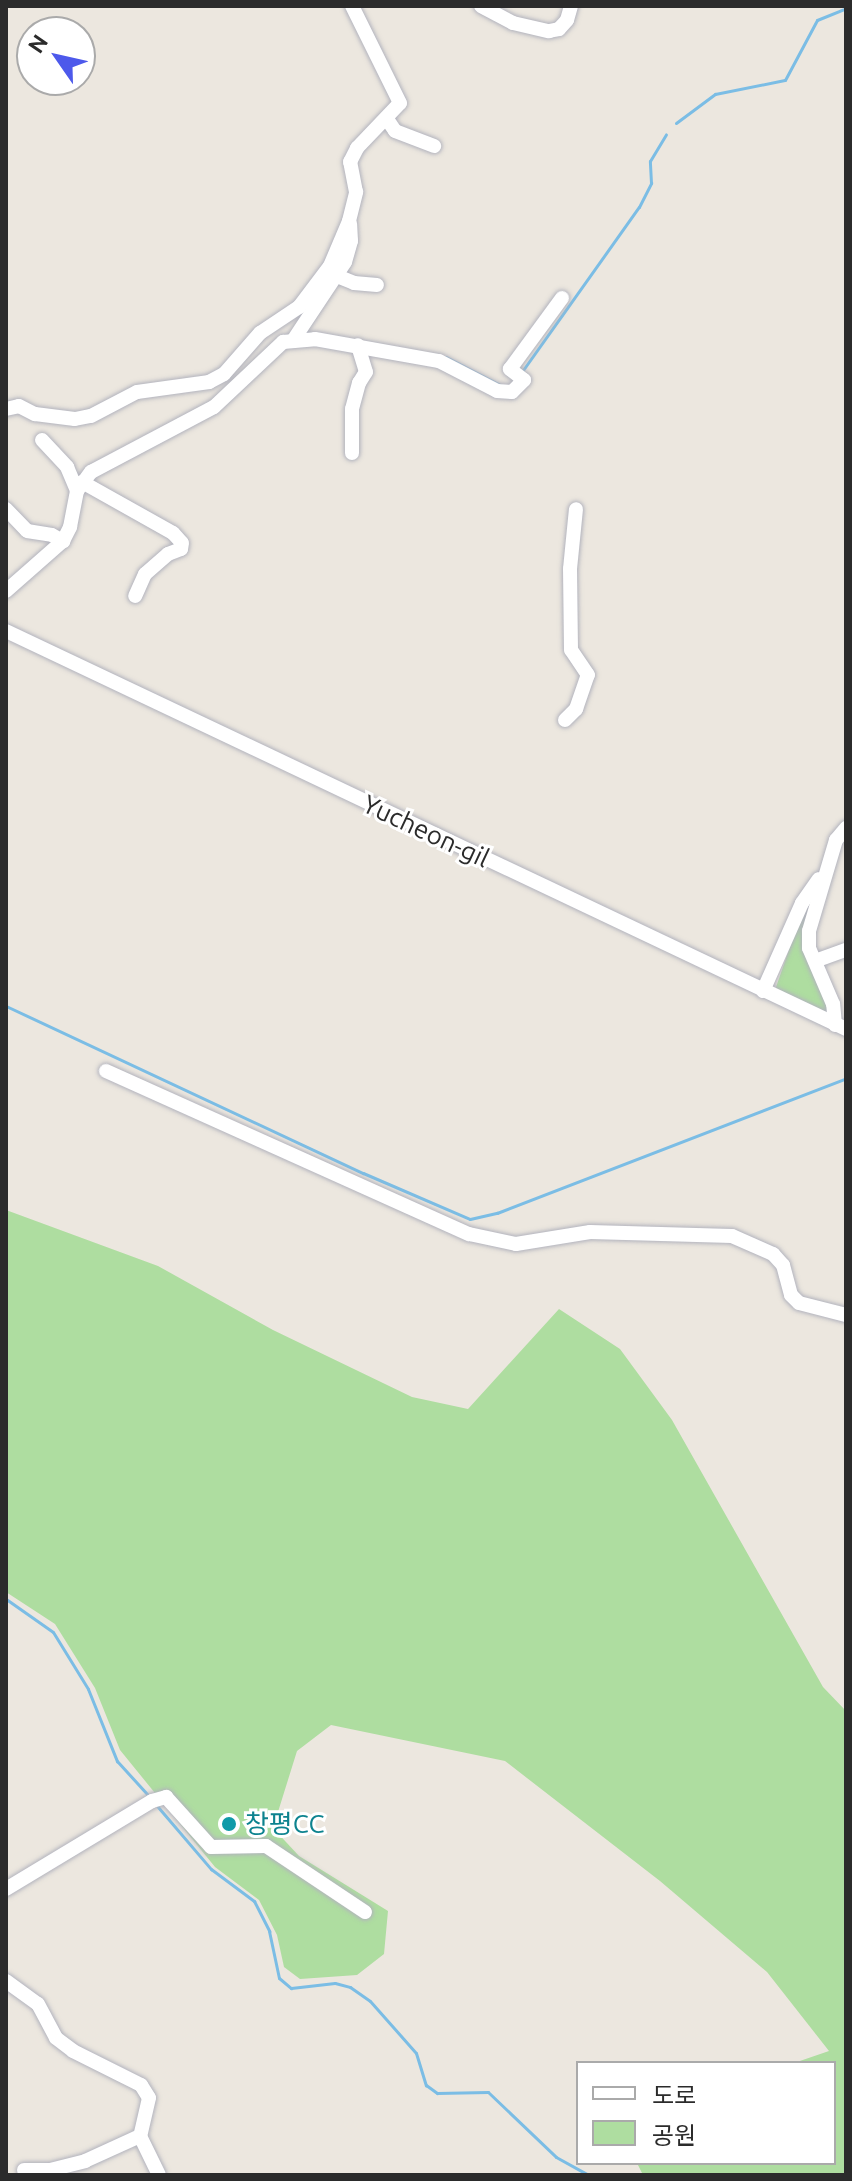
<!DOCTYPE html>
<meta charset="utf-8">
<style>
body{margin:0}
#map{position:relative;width:852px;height:2181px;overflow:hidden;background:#ece7df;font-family:Ubuntu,"Noto Sans KR",sans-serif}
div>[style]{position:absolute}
.green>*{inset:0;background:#aedda0}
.stream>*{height:3px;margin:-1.5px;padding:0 1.5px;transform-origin:1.5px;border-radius:1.5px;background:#7bbde5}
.roads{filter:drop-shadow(0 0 2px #b2b3bd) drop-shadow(0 0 2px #b2b3bd)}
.minor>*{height:14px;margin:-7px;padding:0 7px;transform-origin:7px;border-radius:7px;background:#fff}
.dots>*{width:22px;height:22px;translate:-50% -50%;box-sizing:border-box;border:4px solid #fff;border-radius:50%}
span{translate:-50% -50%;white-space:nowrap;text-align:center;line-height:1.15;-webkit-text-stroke:6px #fff;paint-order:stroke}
.street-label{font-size:26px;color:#2b2b2b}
.culture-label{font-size:26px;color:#0d838f}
.left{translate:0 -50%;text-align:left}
.frame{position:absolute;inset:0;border:8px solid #2b2b2b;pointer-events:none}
.legend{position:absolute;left:576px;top:2061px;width:260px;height:104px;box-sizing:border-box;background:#fff;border:2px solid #aaa;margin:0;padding:10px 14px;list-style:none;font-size:24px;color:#2b2b2b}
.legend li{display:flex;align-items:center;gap:16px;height:40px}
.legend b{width:40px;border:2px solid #aaa}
.north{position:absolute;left:16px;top:16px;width:80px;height:80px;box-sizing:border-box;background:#fff;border:2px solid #aaa;border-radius:50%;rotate:304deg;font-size:22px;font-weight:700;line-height:32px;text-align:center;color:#2b2b2b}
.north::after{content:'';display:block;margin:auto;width:28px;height:36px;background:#4d59eb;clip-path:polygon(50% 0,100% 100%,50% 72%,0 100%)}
</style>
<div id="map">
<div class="green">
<div style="clip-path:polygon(811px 901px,804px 936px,830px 1018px,775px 990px,800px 918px)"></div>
<div style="clip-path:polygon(6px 1210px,158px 1266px,273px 1330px,412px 1397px,468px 1409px,559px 1309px,620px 1349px,672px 1420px,823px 1687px,846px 1711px,846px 2175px,643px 2175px,637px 2163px,834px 2163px,834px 2063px,794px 2063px,829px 2051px,767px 1972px,660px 1881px,505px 1761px,331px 1725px,297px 1751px,273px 1828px,299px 1856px,388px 1911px,384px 1954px,357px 1975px,300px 1979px,284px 1967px,277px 1935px,259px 1900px,215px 1867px,120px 1750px,95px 1688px,55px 1624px,6px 1592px)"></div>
</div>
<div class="stream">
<div style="left:676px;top:123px;width:49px;rotate:-36.6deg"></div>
<div style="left:715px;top:94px;width:71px;rotate:-11.3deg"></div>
<div style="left:785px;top:80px;width:68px;rotate:-61.9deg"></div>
<div style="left:817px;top:20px;width:31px;rotate:-22deg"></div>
<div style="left:446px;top:357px;width:61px;rotate:27.4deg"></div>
<div style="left:523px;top:370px;width:200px;rotate:-54.6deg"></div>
<div style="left:639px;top:207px;width:27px;rotate:-63deg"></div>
<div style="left:651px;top:183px;width:22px;rotate:-93deg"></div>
<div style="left:650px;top:161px;width:31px;rotate:-59deg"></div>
<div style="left:6px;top:1006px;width:394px;rotate:25.1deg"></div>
<div style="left:363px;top:1173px;width:116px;rotate:23.3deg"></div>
<div style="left:470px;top:1219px;width:28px;rotate:-13deg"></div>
<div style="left:497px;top:1213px;width:374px;rotate:-21.1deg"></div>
<div style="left:6px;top:1599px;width:57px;rotate:35.1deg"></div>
<div style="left:53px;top:1632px;width:67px;rotate:58.4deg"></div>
<div style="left:88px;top:1689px;width:78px;rotate:68.1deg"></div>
<div style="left:117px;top:1761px;width:45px;rotate:47.7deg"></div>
<div style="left:158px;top:1807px;width:82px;rotate:49.5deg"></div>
<div style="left:211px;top:1869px;width:54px;rotate:36.7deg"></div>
<div style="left:254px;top:1901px;width:34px;rotate:63deg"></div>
<div style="left:269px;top:1931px;width:48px;rotate:78deg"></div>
<div style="left:279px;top:1978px;width:16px;rotate:40deg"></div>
<div style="left:291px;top:1988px;width:44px;rotate:-6.5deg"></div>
<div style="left:335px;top:1983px;width:16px;rotate:15deg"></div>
<div style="left:350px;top:1987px;width:24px;rotate:35deg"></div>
<div style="left:370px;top:2001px;width:69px;rotate:48.5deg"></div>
<div style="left:416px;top:2053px;width:34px;rotate:73deg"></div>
<div style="left:426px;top:2085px;width:14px;rotate:36deg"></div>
<div style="left:437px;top:2093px;width:51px;rotate:-1.1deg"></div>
<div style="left:488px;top:2092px;width:94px;rotate:43.7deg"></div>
<div style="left:556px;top:2157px;width:38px;rotate:29deg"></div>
</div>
<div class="roads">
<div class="minor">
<div style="left:481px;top:6px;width:36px;rotate:28deg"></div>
<div style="left:513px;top:23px;width:37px;rotate:13deg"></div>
<div style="left:549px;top:31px;width:10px;rotate:-11deg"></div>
<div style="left:559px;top:29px;width:12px;rotate:-48deg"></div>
<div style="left:567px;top:20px;width:15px;rotate:-74deg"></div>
<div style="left:387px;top:119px;width:14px;rotate:56deg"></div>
<div style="left:395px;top:131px;width:42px;rotate:21deg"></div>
<div style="left:337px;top:276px;width:18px;rotate:22deg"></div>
<div style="left:354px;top:283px;width:23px;rotate:5deg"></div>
<div style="left:294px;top:339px;width:92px;rotate:-56.5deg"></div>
<div style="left:345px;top:262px;width:22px;rotate:-74deg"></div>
<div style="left:351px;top:241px;width:17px;rotate:-93deg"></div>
<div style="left:6px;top:409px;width:13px;rotate:-13deg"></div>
<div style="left:19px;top:406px;width:18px;rotate:27deg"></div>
<div style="left:35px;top:414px;width:40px;rotate:7.1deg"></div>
<div style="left:75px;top:419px;width:16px;rotate:-11deg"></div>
<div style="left:91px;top:416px;width:52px;rotate:-27.6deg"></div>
<div style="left:137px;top:392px;width:73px;rotate:-7.9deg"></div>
<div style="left:209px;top:382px;width:17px;rotate:-28deg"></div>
<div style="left:224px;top:374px;width:55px;rotate:-48.7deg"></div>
<div style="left:260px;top:333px;width:47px;rotate:-33.7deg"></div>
<div style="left:299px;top:307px;width:51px;rotate:-52.9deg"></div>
<div style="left:330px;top:266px;width:49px;rotate:-67.1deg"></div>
<div style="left:349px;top:221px;width:30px;rotate:-76deg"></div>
<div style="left:356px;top:192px;width:31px;rotate:-101deg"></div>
<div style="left:350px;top:162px;width:16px;rotate:-63deg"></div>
<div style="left:357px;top:148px;width:62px;rotate:-46.3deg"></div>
<div style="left:400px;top:103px;width:108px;rotate:-116.3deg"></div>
<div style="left:42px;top:440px;width:37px;rotate:47deg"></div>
<div style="left:67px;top:467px;width:26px;rotate:67deg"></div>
<div style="left:352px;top:453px;width:44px;rotate:-90deg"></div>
<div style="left:352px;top:409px;width:27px;rotate:-75deg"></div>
<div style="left:359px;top:383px;width:13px;rotate:-58deg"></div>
<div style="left:366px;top:372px;width:28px;rotate:-107deg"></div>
<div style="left:82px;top:482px;width:104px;rotate:29.3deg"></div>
<div style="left:173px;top:533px;width:13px;rotate:48deg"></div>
<div style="left:182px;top:543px;width:6px;rotate:99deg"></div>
<div style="left:181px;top:549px;width:14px;rotate:159deg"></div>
<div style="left:168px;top:554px;width:30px;rotate:139deg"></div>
<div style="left:145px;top:574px;width:24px;rotate:114deg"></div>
<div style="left:6px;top:509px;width:30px;rotate:46deg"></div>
<div style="left:27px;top:531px;width:25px;rotate:9deg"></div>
<div style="left:52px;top:535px;width:13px;rotate:29deg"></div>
<div style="left:6px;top:591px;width:76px;rotate:-41.3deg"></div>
<div style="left:63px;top:541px;width:16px;rotate:-63deg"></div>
<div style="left:70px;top:527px;width:37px;rotate:-79deg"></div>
<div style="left:77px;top:491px;width:24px;rotate:-54deg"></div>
<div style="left:91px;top:472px;width:139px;rotate:-27.9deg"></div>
<div style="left:214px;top:407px;width:95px;rotate:-43.3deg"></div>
<div style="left:283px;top:342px;width:32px;rotate:-5deg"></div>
<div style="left:315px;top:339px;width:126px;rotate:10.1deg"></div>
<div style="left:439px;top:361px;width:65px;rotate:27.3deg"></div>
<div style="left:497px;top:391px;width:15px;rotate:4deg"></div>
<div style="left:512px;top:392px;width:17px;rotate:-45deg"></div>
<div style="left:524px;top:380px;width:18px;rotate:-142deg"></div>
<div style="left:510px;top:369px;width:88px;rotate:-53.8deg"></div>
<div style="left:6px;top:631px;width:930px;rotate:25.35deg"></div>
<div style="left:565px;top:720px;width:16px;rotate:-45deg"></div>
<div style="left:576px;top:709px;width:36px;rotate:-71deg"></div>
<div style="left:588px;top:675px;width:30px;rotate:-124deg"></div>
<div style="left:571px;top:650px;width:81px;rotate:-90.7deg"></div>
<div style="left:570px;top:569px;width:60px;rotate:-84.3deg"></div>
<div style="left:815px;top:961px;width:33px;rotate:-20deg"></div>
<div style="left:763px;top:991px;width:96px;rotate:-66.1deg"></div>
<div style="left:802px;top:903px;width:29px;rotate:-55deg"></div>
<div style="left:835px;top:1025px;width:21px;rotate:-95deg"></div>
<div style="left:833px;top:1004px;width:61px;rotate:-113.2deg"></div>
<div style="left:809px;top:948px;width:17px;rotate:-90deg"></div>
<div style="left:809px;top:931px;width:95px;rotate:-73.5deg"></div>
<div style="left:836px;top:840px;width:16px;rotate:-50deg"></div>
<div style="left:106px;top:1071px;width:398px;rotate:24.2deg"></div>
<div style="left:469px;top:1234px;width:48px;rotate:12deg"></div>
<div style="left:516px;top:1244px;width:75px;rotate:-9.2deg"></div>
<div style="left:590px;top:1232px;width:142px;rotate:1.6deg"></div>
<div style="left:732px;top:1236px;width:45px;rotate:23.7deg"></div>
<div style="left:773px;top:1254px;width:15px;rotate:48deg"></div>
<div style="left:783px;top:1265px;width:31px;rotate:75deg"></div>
<div style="left:791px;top:1295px;width:11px;rotate:45deg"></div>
<div style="left:799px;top:1303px;width:49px;rotate:14.3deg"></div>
<div style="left:6px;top:1889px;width:170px;rotate:-31.1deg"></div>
<div style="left:152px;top:1801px;width:15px;rotate:-16deg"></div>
<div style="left:166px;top:1797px;width:67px;rotate:48deg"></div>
<div style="left:211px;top:1847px;width:55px;rotate:-1deg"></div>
<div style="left:266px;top:1846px;width:119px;rotate:33.7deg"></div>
<div style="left:6px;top:1981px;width:39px;rotate:36deg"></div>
<div style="left:38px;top:2004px;width:38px;rotate:62deg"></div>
<div style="left:56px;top:2038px;width:21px;rotate:37deg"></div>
<div style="left:73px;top:2051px;width:76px;rotate:26.6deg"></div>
<div style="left:141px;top:2085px;width:15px;rotate:58deg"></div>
<div style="left:149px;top:2098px;width:39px;rotate:103deg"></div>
<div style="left:140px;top:2136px;width:43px;rotate:64deg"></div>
<div style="left:24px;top:2170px;width:26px"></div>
<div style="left:50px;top:2170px;width:36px;rotate:-14deg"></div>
<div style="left:85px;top:2161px;width:60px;rotate:-24.4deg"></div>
</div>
</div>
<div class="dots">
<div style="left:229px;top:1824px;background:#0f9aa8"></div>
</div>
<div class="street-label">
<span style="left:426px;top:831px;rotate:25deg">Yucheon-gil</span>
</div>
<div class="culture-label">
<span class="left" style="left:245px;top:1824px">창평CC</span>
</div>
<div class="frame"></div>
<ul class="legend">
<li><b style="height:10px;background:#fff"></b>도로</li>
<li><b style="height:22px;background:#aedda0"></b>공원</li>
</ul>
<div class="north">N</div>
</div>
